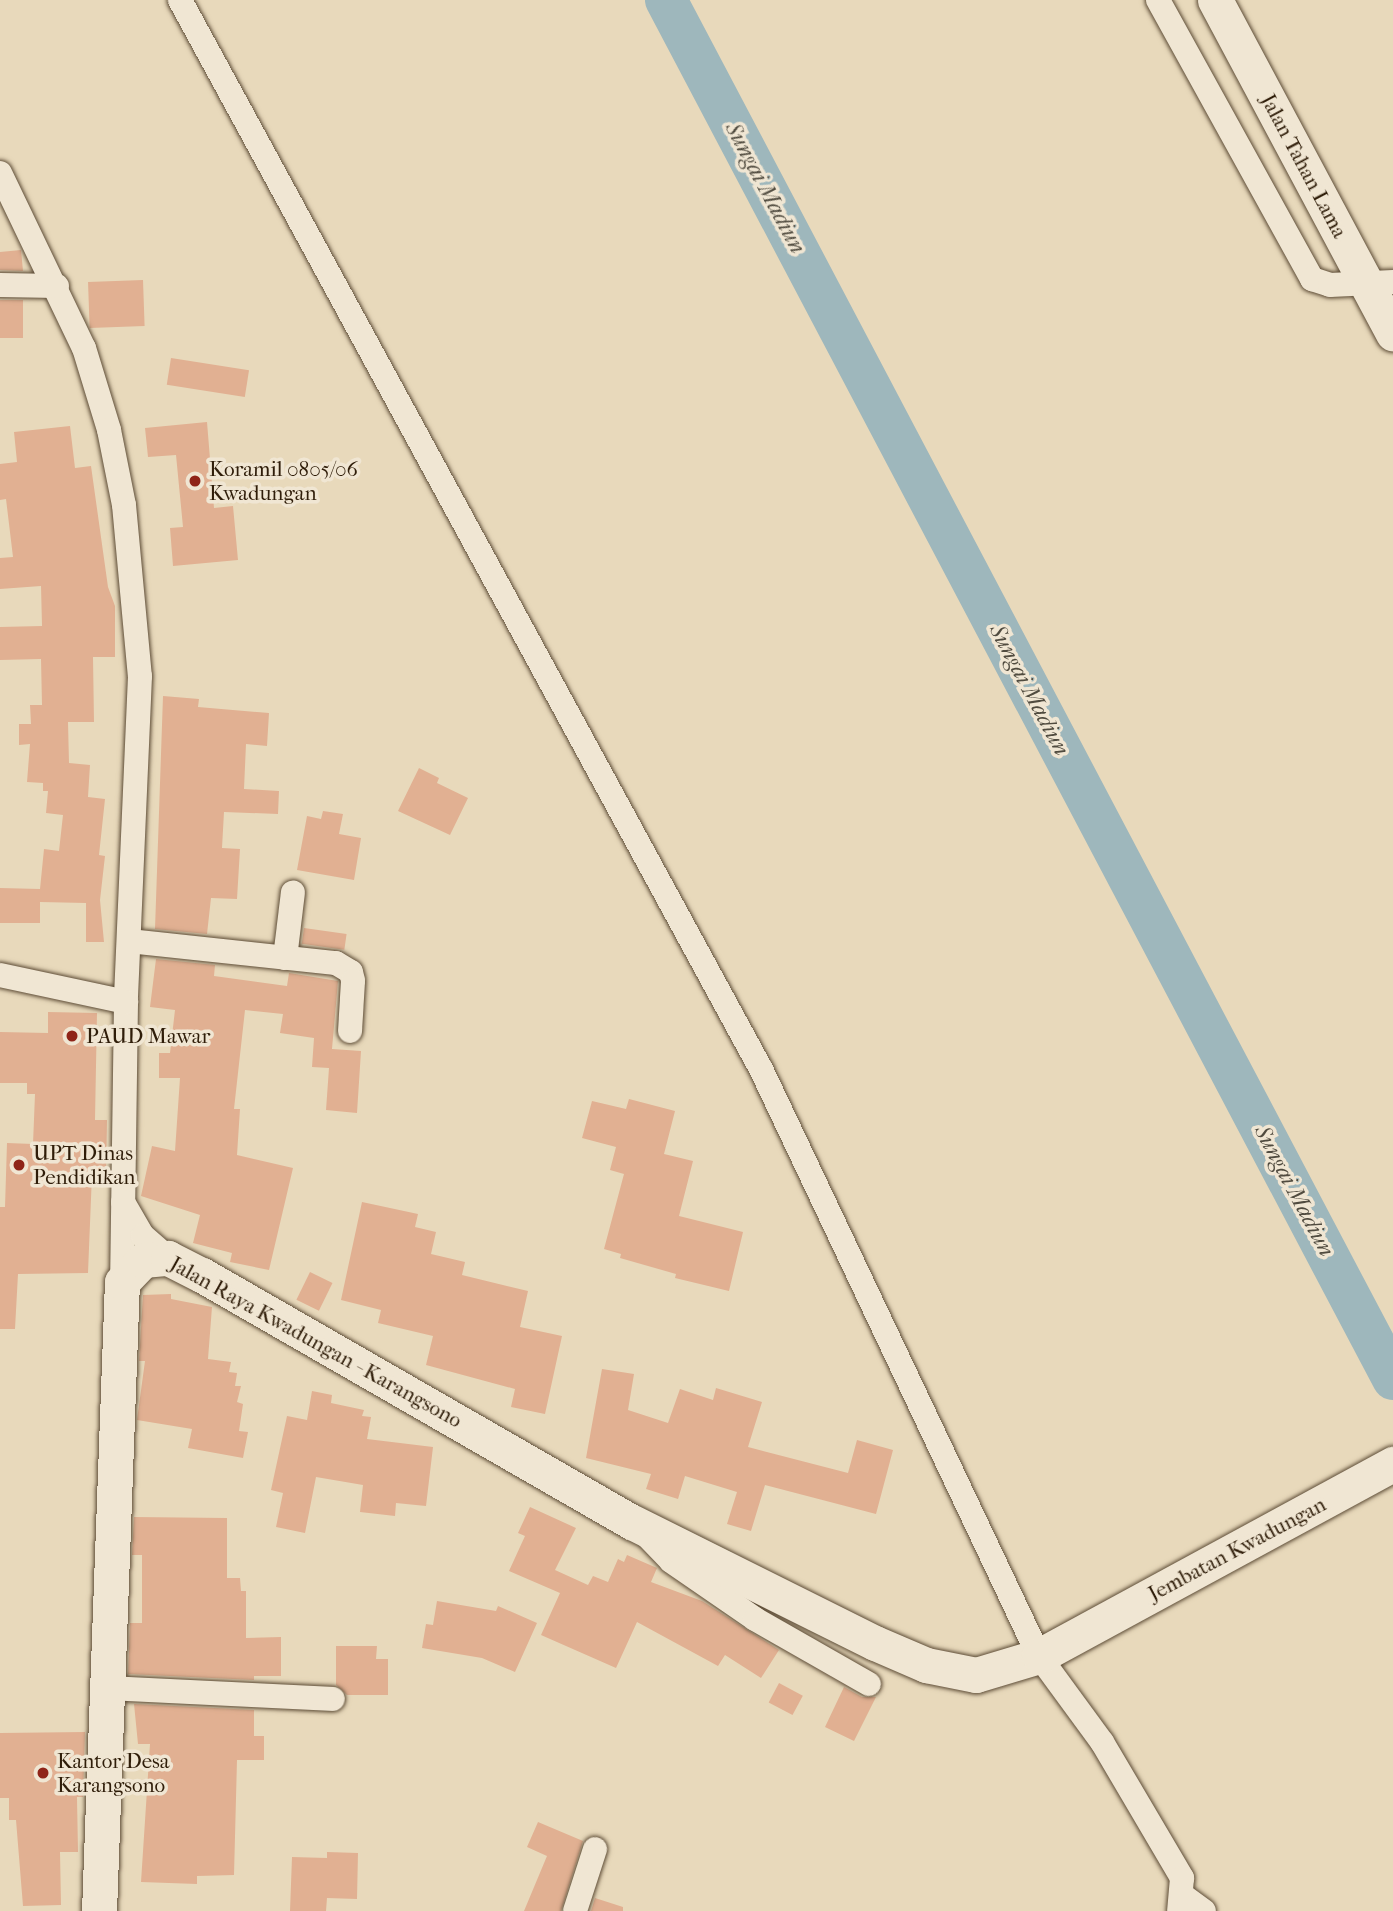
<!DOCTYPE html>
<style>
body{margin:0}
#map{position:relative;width:1393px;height:1911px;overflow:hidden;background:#e8d9bb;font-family:"IM FELL French Canon",serif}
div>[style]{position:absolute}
.river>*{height:42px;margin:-21px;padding:0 21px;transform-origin:21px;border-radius:21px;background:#9eb7bc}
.building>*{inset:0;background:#e1b092;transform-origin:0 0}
.roads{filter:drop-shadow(0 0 2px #5d4c36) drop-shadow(0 0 2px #5d4c36)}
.minor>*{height:24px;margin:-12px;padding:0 12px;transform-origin:12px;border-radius:12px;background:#f0e6d3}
.secondary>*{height:35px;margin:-17.5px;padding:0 17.5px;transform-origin:17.5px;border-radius:17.5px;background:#f0e6d3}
.dots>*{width:19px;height:19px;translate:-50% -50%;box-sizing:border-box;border:4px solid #f0e6d3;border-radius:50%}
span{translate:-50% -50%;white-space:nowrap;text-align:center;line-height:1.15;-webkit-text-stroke:7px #f0e6d3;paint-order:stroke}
.street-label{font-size:21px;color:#2f1d09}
.poi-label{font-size:21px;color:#2f1d09}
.left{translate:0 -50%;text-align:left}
.water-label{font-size:23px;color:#504b3f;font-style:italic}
</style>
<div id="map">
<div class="river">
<div style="left:666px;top:0;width:1559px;rotate:62.2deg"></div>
</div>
<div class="building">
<div style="clip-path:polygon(21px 250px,23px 271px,0 270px,0 252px)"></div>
<div style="left:143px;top:280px;width:46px;height:55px;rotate:88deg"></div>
<div style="left:0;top:300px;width:23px;height:38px"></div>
<div style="left:171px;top:358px;width:79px;height:27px;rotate:9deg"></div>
<div style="clip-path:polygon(207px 422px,214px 508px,233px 506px,238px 560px,173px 566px,170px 528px,183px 527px,176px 455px,148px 457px,145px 428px)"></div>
<div style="clip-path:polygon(70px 426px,75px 468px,91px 466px,108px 587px,115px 606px,115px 657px,93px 657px,94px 722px,68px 722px,69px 763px,90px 765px,88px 797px,105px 799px,99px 855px,105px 856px,100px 900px,104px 942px,86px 942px,86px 903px,40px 902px,40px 923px,0 923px,0 888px,40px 889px,44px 849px,59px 851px,63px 815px,46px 813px,48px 791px,43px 791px,43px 783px,27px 782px,30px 744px,19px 745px,19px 724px,31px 724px,30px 705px,42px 705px,41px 659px,0 660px,0 627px,42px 626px,41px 586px,0 589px,0 558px,13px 557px,6px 499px,0 500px,0 464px,17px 462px,14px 432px)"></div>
<div style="clip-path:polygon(163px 696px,199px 699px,198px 707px,269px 713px,267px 746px,246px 744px,244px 789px,279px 791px,278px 814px,224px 812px,222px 848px,240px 849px,237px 899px,211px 898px,207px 934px,155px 929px)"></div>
<div style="clip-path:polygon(419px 768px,439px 778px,437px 783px,468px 798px,450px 835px,398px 811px)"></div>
<div style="clip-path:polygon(323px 811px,343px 814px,339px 834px,361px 838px,354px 880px,297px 870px,307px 816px,321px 819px)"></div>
<div style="left:304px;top:928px;width:43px;height:16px;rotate:8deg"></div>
<div style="clip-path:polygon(156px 959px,215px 965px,214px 976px,287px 986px,289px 973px,338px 981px,332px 1049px,361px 1051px,357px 1113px,326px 1110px,329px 1068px,312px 1067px,314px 1038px,280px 1033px,283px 1014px,245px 1010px,234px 1109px,240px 1109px,237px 1155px,293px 1168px,269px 1270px,230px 1262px,232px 1253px,193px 1243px,200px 1215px,141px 1196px,152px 1146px,175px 1151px,180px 1078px,159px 1078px,159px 1053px,170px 1053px,175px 1010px,150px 1007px)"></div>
<div style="clip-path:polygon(48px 1012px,97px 1013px,95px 1120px,107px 1120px,106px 1175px,92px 1174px,88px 1273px,18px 1274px,15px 1329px,0 1329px,0 1207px,5px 1207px,7px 1143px,33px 1144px,35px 1094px,27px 1094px,27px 1083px,0 1083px,0 1032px,48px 1033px)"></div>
<div style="clip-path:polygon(629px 1099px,675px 1111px,664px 1154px,693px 1161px,679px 1216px,743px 1232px,729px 1291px,675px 1278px,676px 1274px,620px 1258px,621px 1254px,604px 1249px,624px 1174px,610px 1170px,616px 1147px,582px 1138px,592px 1101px,626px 1109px)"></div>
<div style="clip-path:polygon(362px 1202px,418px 1214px,415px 1227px,436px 1232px,431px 1254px,465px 1262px,462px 1275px,528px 1291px,520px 1327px,562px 1336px,545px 1414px,511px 1407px,515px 1389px,426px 1365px,433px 1336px,378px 1323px,381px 1310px,341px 1300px)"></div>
<div style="left:310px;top:1272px;width:25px;height:31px;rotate:26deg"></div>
<div style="clip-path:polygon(171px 1294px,171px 1299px,212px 1307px,208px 1359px,231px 1362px,229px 1372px,237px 1373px,235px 1386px,241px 1386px,237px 1402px,243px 1404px,239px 1431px,248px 1432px,243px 1458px,188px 1448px,192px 1429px,137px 1420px,145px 1361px,139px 1361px,143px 1295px)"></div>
<div style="clip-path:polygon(602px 1369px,634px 1374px,628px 1410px,668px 1423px,680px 1389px,713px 1400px,716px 1388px,762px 1402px,748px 1447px,848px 1473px,857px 1440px,893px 1450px,876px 1514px,765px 1485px,751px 1531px,727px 1524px,737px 1492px,685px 1476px,678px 1499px,646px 1489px,651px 1474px,586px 1458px)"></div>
<div style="clip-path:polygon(312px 1391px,332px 1395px,331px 1403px,364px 1410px,362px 1416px,371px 1417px,367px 1439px,433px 1447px,426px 1506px,396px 1503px,395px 1516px,360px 1512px,363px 1485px,316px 1477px,305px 1533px,276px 1527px,283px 1493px,271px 1490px,287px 1416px,307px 1420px)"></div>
<div style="clip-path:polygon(530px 1507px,576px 1528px,555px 1570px,588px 1585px,593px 1576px,608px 1582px,618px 1559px,624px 1562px,627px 1555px,657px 1568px,651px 1582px,702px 1601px,779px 1650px,761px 1678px,725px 1655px,718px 1666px,637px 1622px,616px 1668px,541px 1635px,560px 1593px,509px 1571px,525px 1536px,518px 1533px)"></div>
<div style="clip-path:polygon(134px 1517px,227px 1518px,227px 1578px,240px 1578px,241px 1591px,246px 1591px,246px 1638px,281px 1637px,281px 1676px,254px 1676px,254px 1680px,128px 1674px,130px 1623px,142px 1623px,142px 1555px,132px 1555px)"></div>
<div style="clip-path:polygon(437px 1601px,496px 1611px,498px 1606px,537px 1623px,515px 1672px,482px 1658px,422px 1648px,426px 1624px,433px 1625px)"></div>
<div style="clip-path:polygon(336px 1646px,377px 1646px,376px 1659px,388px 1659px,388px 1695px,347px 1695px,336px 1685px)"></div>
<div style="left:779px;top:1683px;width:27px;height:22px;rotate:28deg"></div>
<div style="clip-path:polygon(844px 1687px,862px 1697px,876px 1697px,854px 1741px,825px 1727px)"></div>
<div style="clip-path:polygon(134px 1704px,254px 1710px,254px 1736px,264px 1736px,264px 1760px,237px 1760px,234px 1875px,197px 1876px,197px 1884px,141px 1882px,150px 1744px,138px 1744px)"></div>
<div style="clip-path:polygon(85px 1732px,83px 1797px,77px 1797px,78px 1852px,60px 1852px,61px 1905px,23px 1906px,16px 1820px,9px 1820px,9px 1798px,0 1798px,0 1733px)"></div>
<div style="clip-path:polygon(538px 1822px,583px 1841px,561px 1911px,524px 1911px,547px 1856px,527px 1847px)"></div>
<div style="clip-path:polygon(327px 1852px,358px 1853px,357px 1899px,327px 1898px,326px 1911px,290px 1911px,292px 1857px,327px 1858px)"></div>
<div style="clip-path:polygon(595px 1898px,623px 1907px,623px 1911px,591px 1911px)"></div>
</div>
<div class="roads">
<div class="minor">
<div style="left:180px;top:0;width:1217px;rotate:61.48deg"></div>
<div style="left:761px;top:1069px;width:650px;rotate:64.66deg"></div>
<div style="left:1039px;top:1656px;width:107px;rotate:53.8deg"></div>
<div style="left:1102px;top:1742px;width:158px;rotate:59.5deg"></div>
<div style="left:1182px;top:1878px;width:33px;rotate:95deg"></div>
<div style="left:1158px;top:0;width:319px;rotate:61.1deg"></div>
<div style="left:1312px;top:279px;width:19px;rotate:18deg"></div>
<div style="left:1330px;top:285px;width:63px;rotate:-2.7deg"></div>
<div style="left:0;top:173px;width:194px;rotate:64.4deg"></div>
<div style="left:84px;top:348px;width:86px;rotate:73deg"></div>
<div style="left:109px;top:430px;width:76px;rotate:78.7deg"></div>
<div style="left:124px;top:505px;width:172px;rotate:84.7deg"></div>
<div style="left:140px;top:676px;width:326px;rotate:92.5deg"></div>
<div style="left:126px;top:1002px;width:280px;rotate:90.8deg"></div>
<div style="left:0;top:285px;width:57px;rotate:1deg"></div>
<div style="left:129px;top:941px;width:208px;rotate:6.1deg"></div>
<div style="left:336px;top:963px;width:17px;rotate:31deg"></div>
<div style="left:351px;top:972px;width:9px;rotate:77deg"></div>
<div style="left:353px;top:981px;width:50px;rotate:93.4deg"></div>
<div style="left:285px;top:958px;width:66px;rotate:-83.1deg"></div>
<div style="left:0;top:975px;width:129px;rotate:12.1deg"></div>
<div style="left:123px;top:1202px;width:39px;rotate:60deg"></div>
<div style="left:143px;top:1236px;width:33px;rotate:41deg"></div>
<div style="left:648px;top:1537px;width:33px;rotate:46deg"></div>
<div style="left:671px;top:1561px;width:102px;rotate:34.6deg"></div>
<div style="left:755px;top:1619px;width:131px;rotate:29.7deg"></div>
<div style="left:109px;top:1688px;width:224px;rotate:2.8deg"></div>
<div style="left:1182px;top:1895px;width:27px;rotate:36deg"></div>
<div style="left:575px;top:1911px;width:65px;rotate:-72.1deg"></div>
</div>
<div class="secondary">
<div style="left:1215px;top:0;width:378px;rotate:61.9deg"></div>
<div style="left:99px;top:1911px;width:629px;rotate:-87.91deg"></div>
<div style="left:122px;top:1282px;width:30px;rotate:-46deg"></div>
<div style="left:143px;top:1260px;width:25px;rotate:-5deg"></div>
<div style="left:168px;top:1258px;width:38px;rotate:27deg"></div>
<div style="left:202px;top:1275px;width:496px;rotate:29.9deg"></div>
<div style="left:632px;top:1522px;width:271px;rotate:26.5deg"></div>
<div style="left:875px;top:1643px;width:56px;rotate:23.3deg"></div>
<div style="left:926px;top:1665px;width:51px;rotate:11.3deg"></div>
<div style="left:976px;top:1675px;width:66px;rotate:-16.8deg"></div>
<div style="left:1039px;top:1656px;width:403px;rotate:-28.5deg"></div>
</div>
</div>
<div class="dots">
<div style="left:195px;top:481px;background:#8f2418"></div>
<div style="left:72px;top:1036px;background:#8f2418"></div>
<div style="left:19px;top:1165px;background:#8f2418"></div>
<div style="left:43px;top:1773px;background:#8f2418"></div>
</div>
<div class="street-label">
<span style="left:1304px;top:166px;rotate:62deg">Jalan Tahan Lama</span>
<span style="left:316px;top:1342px;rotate:29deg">Jalan Raya Kwadungan - Karangsono</span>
<span style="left:1237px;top:1549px;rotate:-28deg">Jembatan Kwadungan</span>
</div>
<div class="poi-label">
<span class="left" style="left:209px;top:481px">Koramil 0805/06<br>Kwadungan</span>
<span class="left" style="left:86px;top:1036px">PAUD Mawar</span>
<span class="left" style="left:33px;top:1165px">UPT Dinas<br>Pendidikan</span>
<span class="left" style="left:57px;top:1773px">Kantor Desa<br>Karangsono</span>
</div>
<div class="water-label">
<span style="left:765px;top:188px;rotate:62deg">Sungai Madiun</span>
<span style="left:1029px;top:690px;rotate:62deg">Sungai Madiun</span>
<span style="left:1294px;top:1191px;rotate:62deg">Sungai Madiun</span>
</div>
</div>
